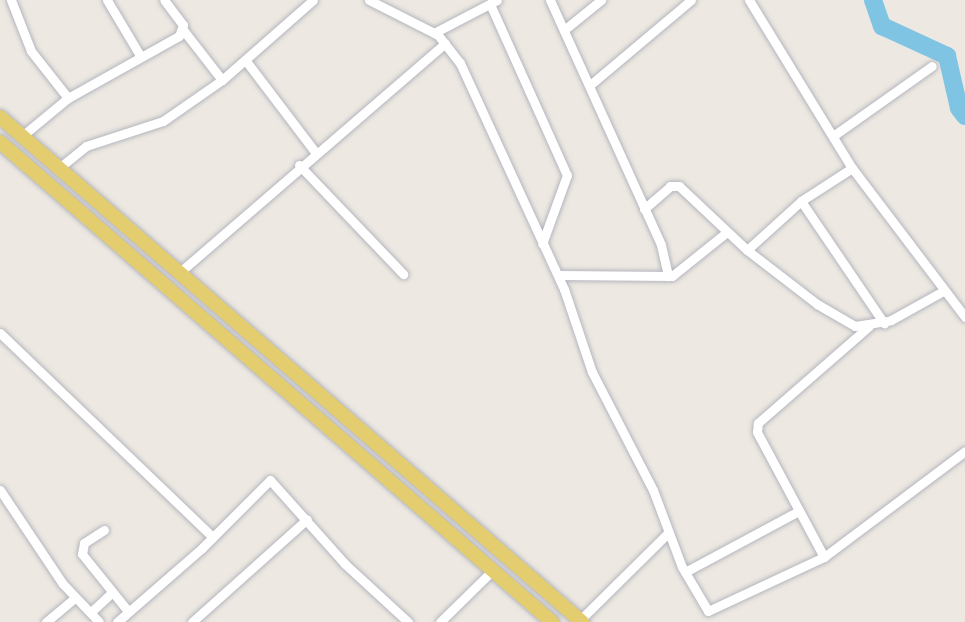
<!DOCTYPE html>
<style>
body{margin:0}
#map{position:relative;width:965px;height:622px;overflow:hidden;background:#ede8e1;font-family:"Fira Sans Condensed",sans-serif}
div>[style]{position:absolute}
.river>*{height:18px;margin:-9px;padding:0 9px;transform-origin:9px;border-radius:9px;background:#7fc4e3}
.roads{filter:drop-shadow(0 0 2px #b4b6bf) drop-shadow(0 0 2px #b4b6bf)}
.minor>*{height:9px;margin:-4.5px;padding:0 4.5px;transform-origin:4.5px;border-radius:4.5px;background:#fff}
.primary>*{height:14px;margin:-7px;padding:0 7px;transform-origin:7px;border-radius:7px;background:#e3cd6f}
span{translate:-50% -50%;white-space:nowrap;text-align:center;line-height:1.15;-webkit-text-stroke:5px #fff;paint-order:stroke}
</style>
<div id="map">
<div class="river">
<div style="left:873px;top:0;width:28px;rotate:71deg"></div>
<div style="left:882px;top:26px;width:72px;rotate:24.8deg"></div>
<div style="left:947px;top:56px;width:53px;rotate:77deg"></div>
<div style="left:959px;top:108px;width:10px;rotate:53deg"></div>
</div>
<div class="roads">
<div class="minor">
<div style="left:11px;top:0;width:55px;rotate:68.6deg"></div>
<div style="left:31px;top:51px;width:60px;rotate:51.8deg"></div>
<div style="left:107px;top:0;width:66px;rotate:59.2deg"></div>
<div style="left:369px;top:0;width:77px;rotate:26.9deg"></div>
<div style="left:438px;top:35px;width:36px;rotate:52deg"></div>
<div style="left:460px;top:63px;width:249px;rotate:65.3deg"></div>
<div style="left:564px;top:289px;width:88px;rotate:71.4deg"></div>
<div style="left:592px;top:372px;width:133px;rotate:62.7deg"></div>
<div style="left:653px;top:490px;width:82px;rotate:69.4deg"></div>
<div style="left:682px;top:567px;width:51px;rotate:59.4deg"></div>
<div style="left:708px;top:611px;width:128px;rotate:-25deg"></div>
<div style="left:824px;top:557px;width:176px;rotate:-36.9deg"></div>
<div style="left:550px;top:0;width:269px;rotate:65.6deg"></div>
<div style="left:661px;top:245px;width:32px;rotate:77deg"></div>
<div style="left:749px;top:0;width:197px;rotate:58.5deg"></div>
<div style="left:852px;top:168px;width:187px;rotate:52.8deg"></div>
<div style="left:490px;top:4px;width:188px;rotate:65.8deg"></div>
<div style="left:567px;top:175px;width:73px;rotate:109.9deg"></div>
<div style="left:564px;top:30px;width:48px;rotate:-39deg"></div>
<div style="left:184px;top:31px;width:62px;rotate:52.2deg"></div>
<div style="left:434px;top:33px;width:71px;rotate:-27.6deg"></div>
<div style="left:246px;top:61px;width:114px;rotate:52.8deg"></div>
<div style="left:590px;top:85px;width:132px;rotate:-40.1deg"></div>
<div style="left:22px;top:136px;width:60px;rotate:-39.6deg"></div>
<div style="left:68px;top:98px;width:127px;rotate:-29.2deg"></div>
<div style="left:179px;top:36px;width:12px;rotate:-70deg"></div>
<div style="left:183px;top:25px;width:31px;rotate:-127deg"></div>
<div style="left:833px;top:136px;width:121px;rotate:-35.3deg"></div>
<div style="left:299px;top:165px;width:151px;rotate:46.3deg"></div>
<div style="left:59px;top:168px;width:35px;rotate:-39deg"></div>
<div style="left:86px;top:146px;width:81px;rotate:-18deg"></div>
<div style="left:163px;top:121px;width:72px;rotate:-34.8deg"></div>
<div style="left:222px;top:80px;width:121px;rotate:-41.3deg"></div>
<div style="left:801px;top:201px;width:148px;rotate:55.8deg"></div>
<div style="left:644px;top:209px;width:35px;rotate:-41deg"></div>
<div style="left:670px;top:186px;width:9px"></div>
<div style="left:679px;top:186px;width:93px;rotate:43.3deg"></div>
<div style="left:747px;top:250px;width:88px;rotate:37.6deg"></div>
<div style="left:817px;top:304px;width:44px;rotate:30.1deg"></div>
<div style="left:855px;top:326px;width:36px;rotate:-9deg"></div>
<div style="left:891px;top:320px;width:60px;rotate:-29.1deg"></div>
<div style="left:747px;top:250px;width:73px;rotate:-42.2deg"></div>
<div style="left:801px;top:201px;width:61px;rotate:-32.9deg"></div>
<div style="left:180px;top:272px;width:350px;rotate:-40.8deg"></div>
<div style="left:558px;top:275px;width:114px;rotate:0.5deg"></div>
<div style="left:672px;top:276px;width:70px;rotate:-38.7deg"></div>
<div style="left:0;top:333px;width:295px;rotate:43.8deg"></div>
<div style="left:0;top:490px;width:113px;rotate:56.2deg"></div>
<div style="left:63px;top:584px;width:52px;rotate:46.5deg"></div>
<div style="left:104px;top:530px;width:24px;rotate:147deg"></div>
<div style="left:84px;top:543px;width:11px;rotate:100deg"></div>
<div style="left:82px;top:554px;width:73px;rotate:51.1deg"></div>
<div style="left:824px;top:557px;width:142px;rotate:-118.2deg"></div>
<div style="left:757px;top:432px;width:9px;rotate:-84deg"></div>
<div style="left:758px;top:423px;width:147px;rotate:-41.1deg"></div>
<div style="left:685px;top:572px;width:129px;rotate:-28.2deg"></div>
<div style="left:91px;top:612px;width:26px;rotate:-43deg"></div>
<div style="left:580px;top:620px;width:124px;rotate:-44.7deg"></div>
<div style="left:46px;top:622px;width:38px;rotate:-40deg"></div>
<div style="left:117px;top:622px;width:113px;rotate:-41deg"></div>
<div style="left:202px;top:548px;width:96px;rotate:-45deg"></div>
<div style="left:270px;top:480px;width:113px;rotate:48.2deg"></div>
<div style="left:345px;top:564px;width:86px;rotate:42.6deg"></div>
<div style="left:192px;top:622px;width:154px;rotate:-41.8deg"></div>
<div style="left:440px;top:622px;width:74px;rotate:-44.5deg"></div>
</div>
<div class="primary">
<div style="left:0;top:117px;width:771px;rotate:40.95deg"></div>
<div style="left:0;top:142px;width:732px;rotate:41.01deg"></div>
</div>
</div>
</div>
